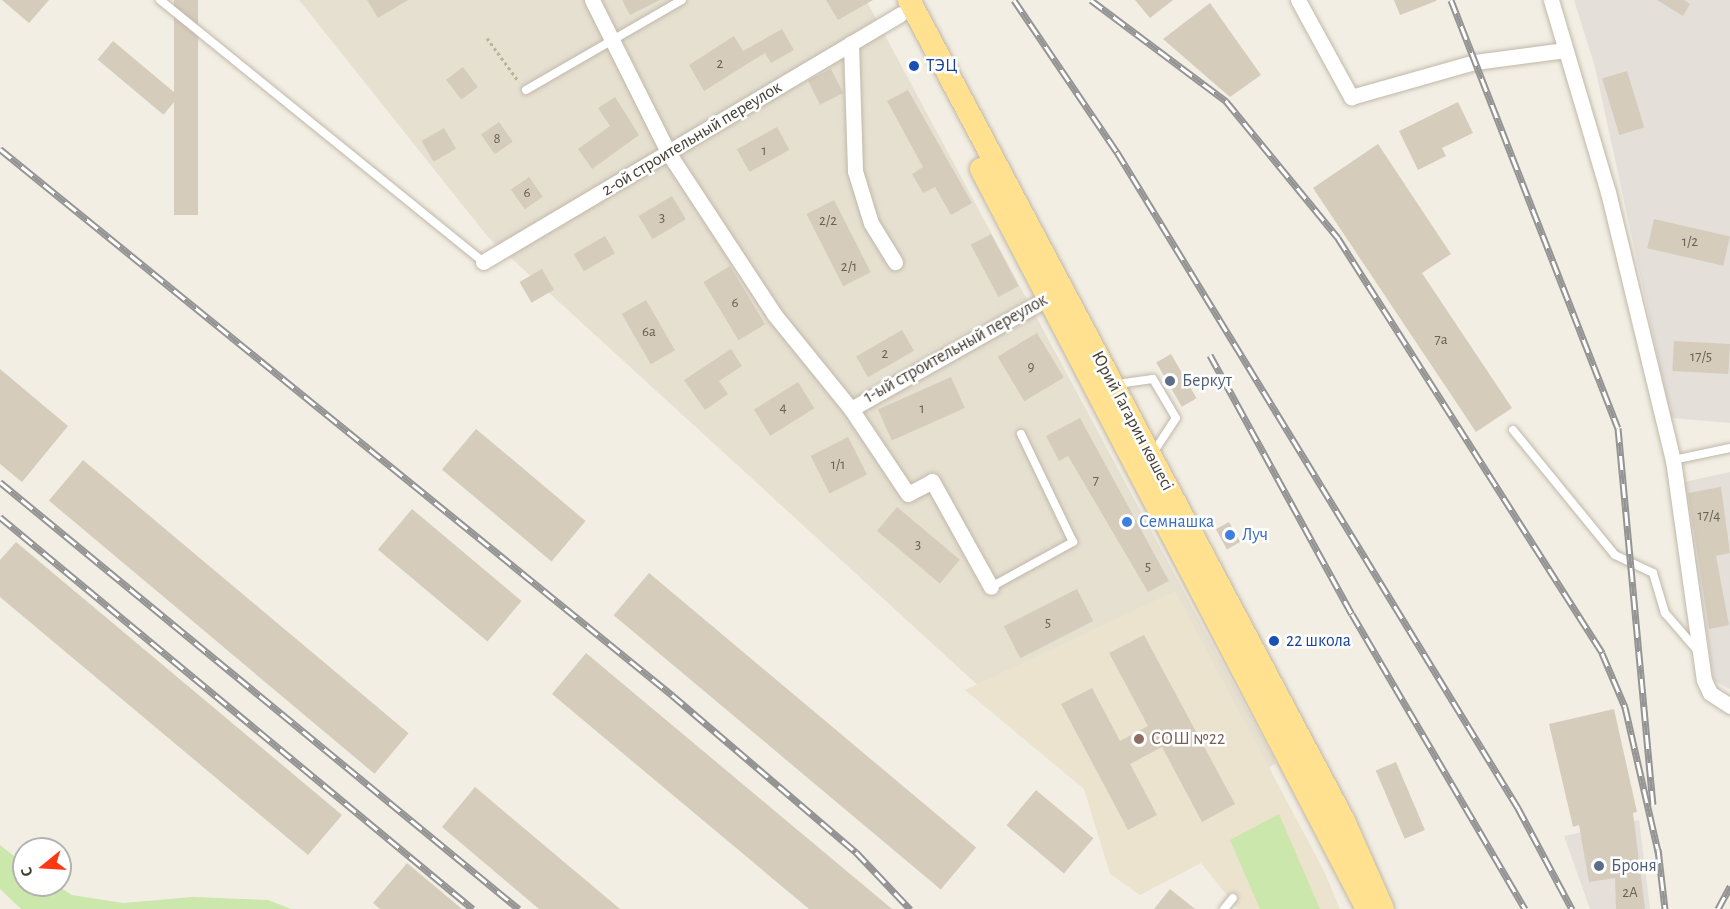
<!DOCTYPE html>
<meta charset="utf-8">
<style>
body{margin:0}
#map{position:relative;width:1730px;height:909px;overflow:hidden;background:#f2eee3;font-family:"Alegreya Sans",sans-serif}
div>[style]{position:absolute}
.residential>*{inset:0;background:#e6e0d1}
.industrial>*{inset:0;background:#e4dfd9}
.education>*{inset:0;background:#ebe3cd}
.green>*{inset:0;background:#cbe7ab}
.building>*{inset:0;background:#d6ccbc;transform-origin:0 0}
.path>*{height:3px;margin-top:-1.5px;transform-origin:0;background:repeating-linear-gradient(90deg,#bfb297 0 3px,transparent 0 6px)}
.roads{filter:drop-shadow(0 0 2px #c0b8a9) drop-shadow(0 0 2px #c0b8a9)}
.lane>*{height:8px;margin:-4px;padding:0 4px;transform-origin:4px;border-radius:4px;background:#fff}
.street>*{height:15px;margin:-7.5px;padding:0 7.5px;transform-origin:7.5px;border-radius:7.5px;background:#fff}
.primary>*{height:22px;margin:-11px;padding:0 11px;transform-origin:11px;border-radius:11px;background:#ffe190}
.rail>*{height:7px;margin-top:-3.5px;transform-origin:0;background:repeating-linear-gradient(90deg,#fff 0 14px,#949494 0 28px);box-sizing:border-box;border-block:2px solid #949494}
.dots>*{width:16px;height:16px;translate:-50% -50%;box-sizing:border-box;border:3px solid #fff;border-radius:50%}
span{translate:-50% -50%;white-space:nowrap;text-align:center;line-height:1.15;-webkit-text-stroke:5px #fff;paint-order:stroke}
.number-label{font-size:15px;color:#686256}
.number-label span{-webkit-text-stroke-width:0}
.transit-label{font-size:18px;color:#164399}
.left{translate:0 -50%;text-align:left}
.street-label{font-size:18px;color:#443e34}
.service-label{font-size:18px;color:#4e5e75}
.shop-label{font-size:18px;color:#366cbe}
.education-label{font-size:18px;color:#785e54}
.north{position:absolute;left:12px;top:837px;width:60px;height:60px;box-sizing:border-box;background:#fff;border:2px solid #b4b2ae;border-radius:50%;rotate:252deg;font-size:16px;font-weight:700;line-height:24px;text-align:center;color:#443e34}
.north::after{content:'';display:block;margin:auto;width:21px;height:27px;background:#fb3811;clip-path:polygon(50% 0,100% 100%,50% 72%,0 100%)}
</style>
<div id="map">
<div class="residential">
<div style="clip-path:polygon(299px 0,866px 0,1276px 763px,1148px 841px,488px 237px)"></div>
</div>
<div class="industrial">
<div style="clip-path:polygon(1574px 0,1730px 0,1730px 423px,1671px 418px,1595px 67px)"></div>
<div style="clip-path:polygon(1730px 472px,1730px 689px,1714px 681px,1684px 482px)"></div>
<div style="clip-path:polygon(1639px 820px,1650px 909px,1590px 909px,1564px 836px)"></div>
</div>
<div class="education">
<div style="clip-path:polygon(1175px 591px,1323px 869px,1340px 909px,1238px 909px,1201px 863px,1140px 895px,1110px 874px,1084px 789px,965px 690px)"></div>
</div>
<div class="green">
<div style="clip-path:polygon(1279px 814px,1320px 909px,1260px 909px,1230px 840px)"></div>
<div style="clip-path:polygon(0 845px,24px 864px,24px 885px,56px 885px,72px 895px,123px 903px,193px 897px,268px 900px,291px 909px,21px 909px,0 889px)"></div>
</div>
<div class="building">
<div style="clip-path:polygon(2px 0,49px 0,29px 23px)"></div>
<div style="left:174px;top:0;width:24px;height:215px"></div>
<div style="clip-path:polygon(367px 0,408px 0,378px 18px)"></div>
<div style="clip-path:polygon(622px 0,660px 0,630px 15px)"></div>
<div style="clip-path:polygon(826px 0,873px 0,838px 20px)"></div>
<div style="clip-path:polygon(1135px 0,1173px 0,1150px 18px)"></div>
<div style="clip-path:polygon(1394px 0,1436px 0,1436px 1px,1400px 15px)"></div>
<div style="clip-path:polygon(1657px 0,1684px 0,1690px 4px,1683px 16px)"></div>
<div style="clip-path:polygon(1210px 3px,1261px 75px,1230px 97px,1163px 39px)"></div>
<div style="clip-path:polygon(782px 29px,794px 50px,771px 63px,765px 53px,704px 91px,689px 65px,734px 36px,743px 51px)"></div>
<div style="left:113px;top:41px;width:86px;height:24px;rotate:40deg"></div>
<div style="left:463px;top:67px;width:25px;height:21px;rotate:53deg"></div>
<div style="left:831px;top:69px;width:27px;height:26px;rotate:63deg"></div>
<div style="left:1627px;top:71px;width:59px;height:26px;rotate:73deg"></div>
<div style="clip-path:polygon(908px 90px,972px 203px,951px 215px,935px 187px,923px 193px,912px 174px,923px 167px,887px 101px)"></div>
<div style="clip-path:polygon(615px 97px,639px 135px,592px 169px,578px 149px,610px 126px,598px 108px)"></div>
<div style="clip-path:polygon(1458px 102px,1473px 133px,1442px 148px,1446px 156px,1418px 170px,1399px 131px)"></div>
<div style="left:499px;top:122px;width:24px;height:22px;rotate:55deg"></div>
<div style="left:777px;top:127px;width:26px;height:46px;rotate:61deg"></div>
<div style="left:444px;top:128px;width:24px;height:26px;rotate:60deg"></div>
<div style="clip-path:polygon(1378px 144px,1451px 254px,1422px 273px,1512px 408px,1476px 432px,1313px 188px)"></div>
<div style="left:529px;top:177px;width:24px;height:22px;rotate:55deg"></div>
<div style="left:672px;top:196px;width:27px;height:39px;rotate:59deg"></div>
<div style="left:834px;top:200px;width:81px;height:31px;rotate:63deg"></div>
<div style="left:1654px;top:219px;width:78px;height:30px;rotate:13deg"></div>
<div style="left:991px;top:234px;width:59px;height:23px;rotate:62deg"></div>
<div style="left:605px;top:236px;width:20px;height:36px;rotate:60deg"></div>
<div style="left:730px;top:266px;width:68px;height:31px;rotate:59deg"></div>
<div style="left:542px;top:269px;width:24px;height:26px;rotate:60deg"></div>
<div style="left:646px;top:300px;width:58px;height:28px;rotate:60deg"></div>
<div style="left:902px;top:330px;width:24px;height:53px;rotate:60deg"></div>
<div style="left:1037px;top:333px;width:52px;height:46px;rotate:59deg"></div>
<div style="left:1674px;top:341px;width:56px;height:30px;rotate:3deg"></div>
<div style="clip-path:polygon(731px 349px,742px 366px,719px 381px,728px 394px,705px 410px,684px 380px)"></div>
<div style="left:1171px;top:354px;width:51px;height:17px;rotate:60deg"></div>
<div style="clip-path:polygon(0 369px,68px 426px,22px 482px,0 464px)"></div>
<div style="left:951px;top:377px;width:34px;height:80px;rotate:66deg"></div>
<div style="left:798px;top:382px;width:31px;height:52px;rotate:58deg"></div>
<div style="clip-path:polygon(1080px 418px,1169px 581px,1148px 592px,1068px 456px,1059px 461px,1046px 436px)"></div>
<div style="left:476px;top:429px;width:143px;height:53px;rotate:40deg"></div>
<div style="left:848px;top:437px;width:42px;height:42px;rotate:63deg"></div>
<div style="left:83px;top:460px;width:425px;height:53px;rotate:40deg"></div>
<div style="clip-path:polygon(1721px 487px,1730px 553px,1716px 556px,1729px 625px,1709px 629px,1688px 493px)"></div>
<div style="left:897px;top:507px;width:82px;height:31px;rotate:40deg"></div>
<div style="left:412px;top:509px;width:143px;height:53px;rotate:40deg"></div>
<div style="left:1229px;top:522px;width:23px;height:15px;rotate:61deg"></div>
<div style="clip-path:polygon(16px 542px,342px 815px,308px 855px,0 597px,0 560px)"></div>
<div style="left:649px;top:573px;width:427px;height:55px;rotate:40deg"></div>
<div style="left:1077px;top:589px;width:36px;height:82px;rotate:63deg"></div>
<div style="clip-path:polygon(1144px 635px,1235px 804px,1202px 822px,1162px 747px,1130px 764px,1157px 815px,1128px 830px,1061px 704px,1092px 688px,1120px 741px,1148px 726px,1109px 653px)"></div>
<div style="clip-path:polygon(586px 653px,892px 909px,809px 909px,552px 694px)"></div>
<div style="clip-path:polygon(1614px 709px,1637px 812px,1633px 813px,1645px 909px,1616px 909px,1615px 878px,1589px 882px,1579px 825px,1573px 827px,1549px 724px)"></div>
<div style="left:1396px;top:762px;width:74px;height:22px;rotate:67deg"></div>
<div style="clip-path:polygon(475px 787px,620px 909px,539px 909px,442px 827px)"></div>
<div style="left:1036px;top:790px;width:75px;height:46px;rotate:40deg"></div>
<div style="clip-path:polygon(407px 863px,462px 909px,380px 909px,373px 903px)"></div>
<div style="clip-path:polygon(1170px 889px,1195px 909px,1154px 909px)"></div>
</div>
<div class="path">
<div style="left:487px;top:38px;width:54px;rotate:54deg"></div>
</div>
<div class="roads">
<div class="lane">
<div style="left:160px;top:0;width:416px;rotate:39deg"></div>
<div style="left:526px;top:90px;width:180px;rotate:-30deg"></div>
<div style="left:1117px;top:384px;width:36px;rotate:-8deg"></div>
<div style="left:1153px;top:379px;width:45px;rotate:59.5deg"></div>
<div style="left:1176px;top:418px;width:42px;rotate:123.3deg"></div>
<div style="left:1513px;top:430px;width:161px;rotate:50.8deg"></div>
<div style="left:1615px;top:555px;width:42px;rotate:25.3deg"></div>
<div style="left:1653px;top:573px;width:42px;rotate:73.3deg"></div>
<div style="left:1665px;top:613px;width:49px;rotate:49.1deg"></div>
<div style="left:1673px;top:460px;width:58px;rotate:-11.9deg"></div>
<div style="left:991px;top:587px;width:94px;rotate:-28.8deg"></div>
<div style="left:1073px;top:542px;width:120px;rotate:-115.7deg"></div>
<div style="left:1224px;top:909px;width:14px;rotate:-51deg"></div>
</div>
<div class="street">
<div style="left:592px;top:0;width:172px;rotate:63.4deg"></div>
<div style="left:669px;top:154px;width:191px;rotate:56.7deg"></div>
<div style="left:774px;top:314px;width:122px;rotate:51deg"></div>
<div style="left:851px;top:409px;width:102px;rotate:56.2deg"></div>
<div style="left:908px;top:494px;width:27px;rotate:-28deg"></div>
<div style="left:932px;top:481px;width:121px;rotate:60.9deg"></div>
<div style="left:1298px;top:0;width:111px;rotate:61.3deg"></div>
<div style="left:1351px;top:97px;width:129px;rotate:-15.8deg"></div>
<div style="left:1475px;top:62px;width:91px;rotate:-7.6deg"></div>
<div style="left:1551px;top:0;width:200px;rotate:73.5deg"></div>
<div style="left:1608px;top:192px;width:276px;rotate:76.4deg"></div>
<div style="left:1673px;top:460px;width:222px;rotate:82deg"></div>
<div style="left:1704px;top:680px;width:14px;rotate:65deg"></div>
<div style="left:1710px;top:693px;width:24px;rotate:33deg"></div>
<div style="left:851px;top:43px;width:128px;rotate:88.2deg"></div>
<div style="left:855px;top:171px;width:54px;rotate:72.9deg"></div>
<div style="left:871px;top:223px;width:46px;rotate:58.4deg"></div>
<div style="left:483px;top:262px;width:485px;rotate:-30.7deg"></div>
<div style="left:851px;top:409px;width:234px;rotate:-29.4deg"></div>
</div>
<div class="primary">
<div style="left:909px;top:0;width:929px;rotate:62.08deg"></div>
<div style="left:1344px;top:821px;width:96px;rotate:66.1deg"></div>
<div style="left:981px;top:169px;width:835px;rotate:62.45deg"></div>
</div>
</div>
<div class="rail">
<div style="left:1014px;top:0;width:184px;rotate:55.9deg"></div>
<div style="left:1117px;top:152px;width:769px;rotate:58.56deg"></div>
<div style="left:1518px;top:808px;width:115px;rotate:61.9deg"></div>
<div style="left:1091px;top:0;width:169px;rotate:36.8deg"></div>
<div style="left:1226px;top:101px;width:177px;rotate:50.7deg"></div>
<div style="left:1338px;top:238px;width:492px;rotate:57.5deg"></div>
<div style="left:1602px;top:653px;width:59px;rotate:66.9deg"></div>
<div style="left:1625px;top:707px;width:152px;rotate:77.1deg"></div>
<div style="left:1451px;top:0;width:459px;rotate:68.7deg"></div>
<div style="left:1618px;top:428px;width:378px;rotate:84.7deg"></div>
<div style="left:0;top:149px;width:866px;rotate:39.09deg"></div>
<div style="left:672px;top:695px;width:242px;rotate:40.5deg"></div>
<div style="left:856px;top:852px;width:79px;rotate:46.5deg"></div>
<div style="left:1210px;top:355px;width:295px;rotate:61.3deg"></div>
<div style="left:1352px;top:614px;width:342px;rotate:59.6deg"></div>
<div style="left:0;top:482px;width:672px;rotate:39.45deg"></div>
<div style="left:0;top:517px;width:614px;rotate:39.65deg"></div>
<div style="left:1658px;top:849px;width:60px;rotate:83.3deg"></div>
<div style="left:1718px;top:909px;width:26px;rotate:-62deg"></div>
</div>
<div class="dots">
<div style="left:914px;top:66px;background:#1a4fb4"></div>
<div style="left:1170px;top:381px;background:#5c6f8a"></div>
<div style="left:1127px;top:522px;background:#3f7fe0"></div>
<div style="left:1230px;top:535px;background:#3f7fe0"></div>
<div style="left:1274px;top:641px;background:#1a4fb4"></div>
<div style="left:1139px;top:739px;background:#8d6e63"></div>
<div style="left:1599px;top:866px;background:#5c6f8a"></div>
</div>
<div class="number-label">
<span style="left:720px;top:64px">2</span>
<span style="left:497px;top:139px">8</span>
<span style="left:764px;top:151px">1</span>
<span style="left:527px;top:193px">6</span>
<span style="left:662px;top:218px">3</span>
<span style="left:828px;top:221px">2/2</span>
<span style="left:1690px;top:242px">1/2</span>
<span style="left:849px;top:267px">2/1</span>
<span style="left:735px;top:303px">6</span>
<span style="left:649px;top:332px">6а</span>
<span style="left:1441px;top:340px">7а</span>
<span style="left:885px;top:354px">2</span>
<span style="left:1701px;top:357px">17/5</span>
<span style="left:1031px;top:367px">9</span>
<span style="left:783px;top:408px">4</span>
<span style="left:922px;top:409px">1</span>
<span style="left:838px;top:465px">1/1</span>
<span style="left:1096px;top:481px">7</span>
<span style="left:1709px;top:516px">17/4</span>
<span style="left:918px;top:545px">3</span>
<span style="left:1148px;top:567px">5</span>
<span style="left:1048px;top:623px">5</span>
<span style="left:1630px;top:893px">2А</span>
</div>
<div class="transit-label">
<span class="left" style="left:926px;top:66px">ТЭЦ</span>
<span class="left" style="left:1286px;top:641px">22 школа</span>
</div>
<div class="street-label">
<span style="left:692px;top:139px;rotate:-31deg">2-ой строительный переулок</span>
<span style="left:956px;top:349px;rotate:-29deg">1-ый строительный переулок</span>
<span style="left:1132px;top:421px;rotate:62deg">Юрий Гагарин көшесі</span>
</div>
<div class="service-label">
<span class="left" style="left:1182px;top:381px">Беркут</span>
<span class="left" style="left:1611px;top:866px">Броня</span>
</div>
<div class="shop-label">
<span class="left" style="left:1139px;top:522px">Семнашка</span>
<span class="left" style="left:1242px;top:535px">Луч</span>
</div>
<div class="education-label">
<span class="left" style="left:1151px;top:739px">СОШ №22</span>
</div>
<div class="north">С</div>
</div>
